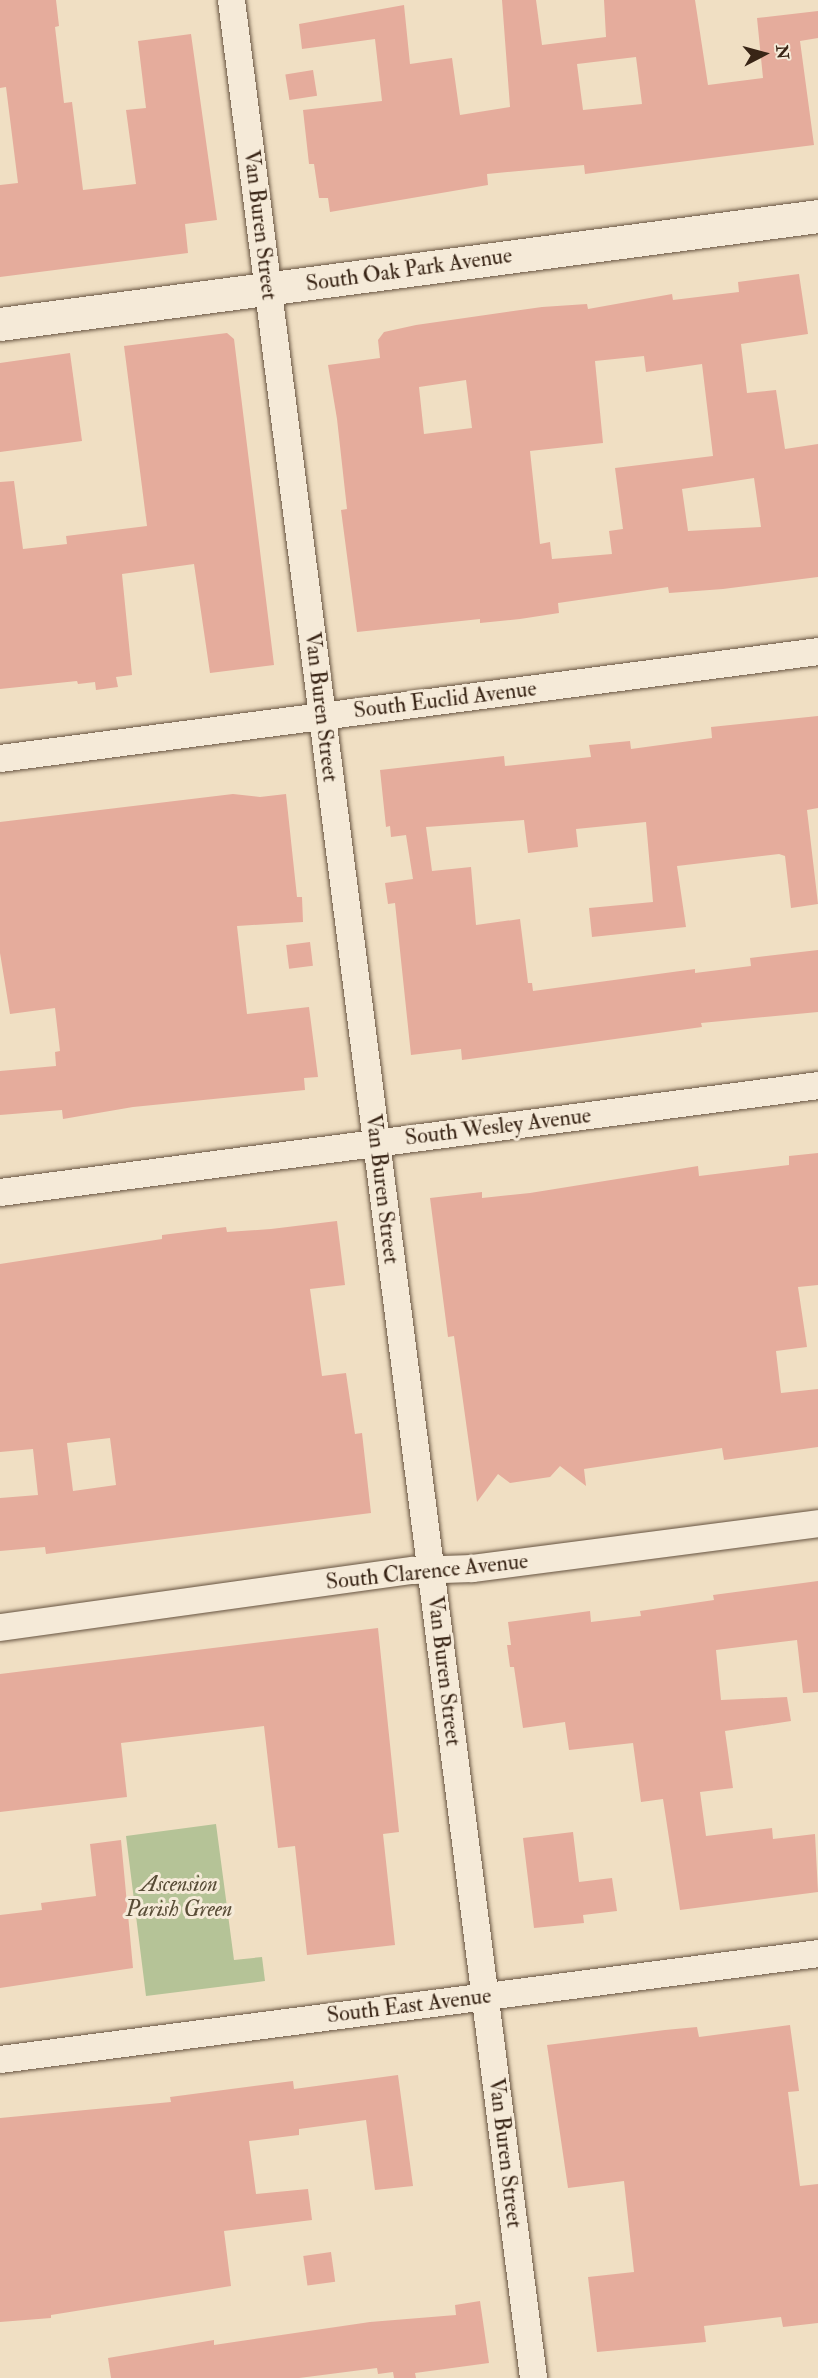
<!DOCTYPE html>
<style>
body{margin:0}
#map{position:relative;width:818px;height:2378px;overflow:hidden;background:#f0dfc3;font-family:"IM FELL Double Pica",serif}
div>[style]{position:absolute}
.green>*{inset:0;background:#b5c397}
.building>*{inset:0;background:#e5ac9c;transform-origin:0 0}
.roads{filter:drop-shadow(0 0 2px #675441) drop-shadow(0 0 2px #675441)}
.street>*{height:27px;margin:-13.5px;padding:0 13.5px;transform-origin:13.5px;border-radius:13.5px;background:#f5ead8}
.secondary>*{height:33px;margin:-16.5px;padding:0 16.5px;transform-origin:16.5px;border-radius:16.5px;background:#f5ead8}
span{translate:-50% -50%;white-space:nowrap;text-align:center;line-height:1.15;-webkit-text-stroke:6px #f5ead8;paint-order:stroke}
.street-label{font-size:22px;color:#392516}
.park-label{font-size:22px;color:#584c36;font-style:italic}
.north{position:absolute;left:734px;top:24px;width:60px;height:60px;-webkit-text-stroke:4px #f5ead8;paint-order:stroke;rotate:84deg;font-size:16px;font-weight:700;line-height:24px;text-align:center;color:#392516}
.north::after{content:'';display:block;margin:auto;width:21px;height:27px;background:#392516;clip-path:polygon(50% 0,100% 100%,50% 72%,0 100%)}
</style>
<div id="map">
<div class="green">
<div style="clip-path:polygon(216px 1824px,234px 1960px,262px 1957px,265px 1981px,146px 1996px,126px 1836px)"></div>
</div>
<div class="building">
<div style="clip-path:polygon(0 0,56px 0,59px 26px,55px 27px,64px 103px,72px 102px,83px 190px,136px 184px,126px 110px,146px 108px,138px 41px,191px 34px,217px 220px,185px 224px,188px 253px,0 277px,0 185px,18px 183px,6px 87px,0 88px)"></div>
<div style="clip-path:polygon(evenodd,502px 0,536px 0,542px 45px,606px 37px,604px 0,695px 0,708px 85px,763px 78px,757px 18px,818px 11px,818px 38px,800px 41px,814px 145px,585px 174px,584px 165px,487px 174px,488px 185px,330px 212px,328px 198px,319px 198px,314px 164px,309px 164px,303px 110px,382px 101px,375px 39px,302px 49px,299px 24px,404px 5px,410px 64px,452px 58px,460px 115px,510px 107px,502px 0,636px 57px,642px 104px,583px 110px,577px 64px,636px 57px)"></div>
<div style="left:313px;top:70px;width:26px;height:28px;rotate:81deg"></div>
<div style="clip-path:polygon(evenodd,799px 274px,808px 334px,741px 344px,747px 393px,776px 390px,785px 449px,818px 444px,818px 577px,723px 589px,669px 593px,668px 587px,558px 603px,559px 613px,520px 619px,480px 623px,480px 619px,357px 632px,341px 510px,347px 509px,337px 419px,328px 365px,380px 358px,378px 340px,384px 332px,416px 325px,542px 307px,587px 304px,588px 309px,672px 294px,673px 300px,739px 292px,738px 282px,799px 274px,644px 356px,646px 372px,702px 364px,713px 456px,615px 468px,623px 529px,609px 531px,612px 554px,552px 559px,550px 542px,540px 544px,530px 451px,603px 443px,595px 361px,644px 356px,799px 274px,466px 380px,472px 428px,424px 434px,419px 387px,466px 380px,799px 274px,754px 478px,761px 527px,688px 531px,682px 489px,754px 478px)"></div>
<div style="clip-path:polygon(227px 333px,234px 339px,274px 665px,210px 673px,194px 564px,122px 574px,132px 675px,116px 677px,118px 687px,96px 690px,95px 682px,78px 684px,77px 681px,0 689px,0 482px,14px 481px,23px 549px,67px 544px,66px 536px,147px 526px,124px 346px)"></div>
<div style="clip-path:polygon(70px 353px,82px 441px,0 452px,0 363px)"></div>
<div style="clip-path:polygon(818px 716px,818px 808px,807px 810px,818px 904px,791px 908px,785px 856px,779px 854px,677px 866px,686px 927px,592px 937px,589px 908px,653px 902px,646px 822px,576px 829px,578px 847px,528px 853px,524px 820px,426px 827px,432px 871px,471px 867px,476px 925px,520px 919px,528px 983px,532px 983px,533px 991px,695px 969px,695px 973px,751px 966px,750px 958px,818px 950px,818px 1012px,701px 1023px,702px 1027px,462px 1060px,461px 1049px,411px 1055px,395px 903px,388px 904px,385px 883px,413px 879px,406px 835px,391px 837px,390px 826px,386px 827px,380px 770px,504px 756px,505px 766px,591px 757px,589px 745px,630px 741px,631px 749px,712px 738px,711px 727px)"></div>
<div style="clip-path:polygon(233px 794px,260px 797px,286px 794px,297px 897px,302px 897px,303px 922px,237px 926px,247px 1014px,309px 1007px,318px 1077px,304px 1078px,305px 1090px,133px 1107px,63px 1119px,62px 1110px,0 1115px,0 1071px,56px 1066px,55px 1052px,60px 1051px,55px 1008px,10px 1014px,0 953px,0 822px)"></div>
<div style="left:310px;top:942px;width:24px;height:24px;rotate:83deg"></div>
<div style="clip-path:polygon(818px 1153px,818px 1285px,798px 1287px,807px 1347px,776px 1351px,781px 1393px,818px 1389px,818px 1447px,724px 1460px,722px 1448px,584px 1469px,586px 1486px,560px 1466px,550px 1477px,510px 1483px,498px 1474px,477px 1502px,454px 1336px,448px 1337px,430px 1198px,482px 1192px,482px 1198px,530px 1193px,698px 1166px,699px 1176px,789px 1165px,789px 1156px)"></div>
<div style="clip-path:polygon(evenodd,337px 1221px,345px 1285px,310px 1289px,322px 1376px,346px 1373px,355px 1434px,362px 1433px,371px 1513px,46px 1554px,45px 1547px,0 1551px,0 1498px,38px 1495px,33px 1449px,0 1452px,0 1264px,162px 1239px,162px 1235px,226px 1227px,227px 1232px,271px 1229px,337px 1221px,110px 1438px,116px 1485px,73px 1491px,67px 1443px,110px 1438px)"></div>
<div style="clip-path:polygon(818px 1581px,818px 1692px,803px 1693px,797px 1640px,716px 1650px,721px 1700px,787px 1697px,791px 1721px,725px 1731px,733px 1788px,700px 1792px,706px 1836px,772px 1828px,773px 1839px,815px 1834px,818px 1892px,680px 1910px,663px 1799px,641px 1802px,633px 1743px,569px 1750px,565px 1722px,523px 1728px,514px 1667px,510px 1667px,507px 1645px,511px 1645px,508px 1622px,590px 1611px,591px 1622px,641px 1616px,640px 1611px,714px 1600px,713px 1595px)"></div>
<div style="clip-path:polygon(378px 1628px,399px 1832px,383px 1834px,395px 1945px,307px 1955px,295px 1846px,278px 1848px,264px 1726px,121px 1743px,127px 1797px,0 1812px,0 1674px)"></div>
<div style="clip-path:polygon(573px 1832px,579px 1882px,612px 1878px,617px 1911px,583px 1915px,584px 1923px,534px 1928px,523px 1838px)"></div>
<div style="clip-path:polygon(121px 1840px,133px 1968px,0 1988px,0 1915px,42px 1910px,41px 1903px,96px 1896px,90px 1844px)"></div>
<div style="clip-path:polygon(790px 2025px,799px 2091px,788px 2092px,800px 2186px,818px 2184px,818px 2323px,783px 2327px,781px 2317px,704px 2326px,706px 2342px,597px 2352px,588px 2277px,634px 2272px,624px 2181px,568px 2188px,547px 2045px,665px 2030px,697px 2027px,699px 2037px)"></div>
<div style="clip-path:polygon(398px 2075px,413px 2186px,375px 2190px,366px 2120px,299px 2129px,299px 2135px,249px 2141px,256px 2194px,308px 2189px,312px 2220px,224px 2231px,231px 2286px,51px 2315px,51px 2318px,0 2322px,0 2118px,171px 2102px,170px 2097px,293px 2081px,294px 2089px)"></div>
<div style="left:331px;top:2252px;width:30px;height:28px;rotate:82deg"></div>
<div style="clip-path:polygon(480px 2301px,489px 2363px,415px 2373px,416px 2378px,394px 2378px,393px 2372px,378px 2374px,377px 2368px,299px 2378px,111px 2378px,108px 2358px,214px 2340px,214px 2345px,370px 2322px,456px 2315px,455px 2305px)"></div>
</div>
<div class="roads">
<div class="street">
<div style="left:231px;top:0;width:2397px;rotate:82.76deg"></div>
<div style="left:0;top:758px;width:825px;rotate:-7.45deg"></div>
<div style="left:0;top:1192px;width:825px;rotate:-7.45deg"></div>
<div style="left:0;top:1627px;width:417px;rotate:-7.9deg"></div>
<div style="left:413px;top:1570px;width:59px;rotate:-1.9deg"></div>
<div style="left:472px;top:1568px;width:349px;rotate:-7.4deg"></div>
<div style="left:0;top:2059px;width:825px;rotate:-7.38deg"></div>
</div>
<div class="secondary">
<div style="left:0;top:324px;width:825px;rotate:-7.52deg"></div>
</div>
</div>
<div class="street-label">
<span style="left:260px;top:225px;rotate:83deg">Van Buren Street</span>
<span style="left:409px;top:270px;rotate:-8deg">South Oak Park Avenue</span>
<span style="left:445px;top:700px;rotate:-7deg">South Euclid Avenue</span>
<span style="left:321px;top:707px;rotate:83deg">Van Buren Street</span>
<span style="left:498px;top:1127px;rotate:-7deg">South Wesley Avenue</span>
<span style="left:382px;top:1189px;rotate:83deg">Van Buren Street</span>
<span style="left:427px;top:1572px;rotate:-6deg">South Clarence Avenue</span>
<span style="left:444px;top:1671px;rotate:83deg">Van Buren Street</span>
<span style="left:409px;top:2006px;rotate:-7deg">South East Avenue</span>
<span style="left:505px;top:2153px;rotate:83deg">Van Buren Street</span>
</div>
<div class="park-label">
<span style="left:179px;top:1897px">Ascension<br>Parish Green</span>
</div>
<div class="north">N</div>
</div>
